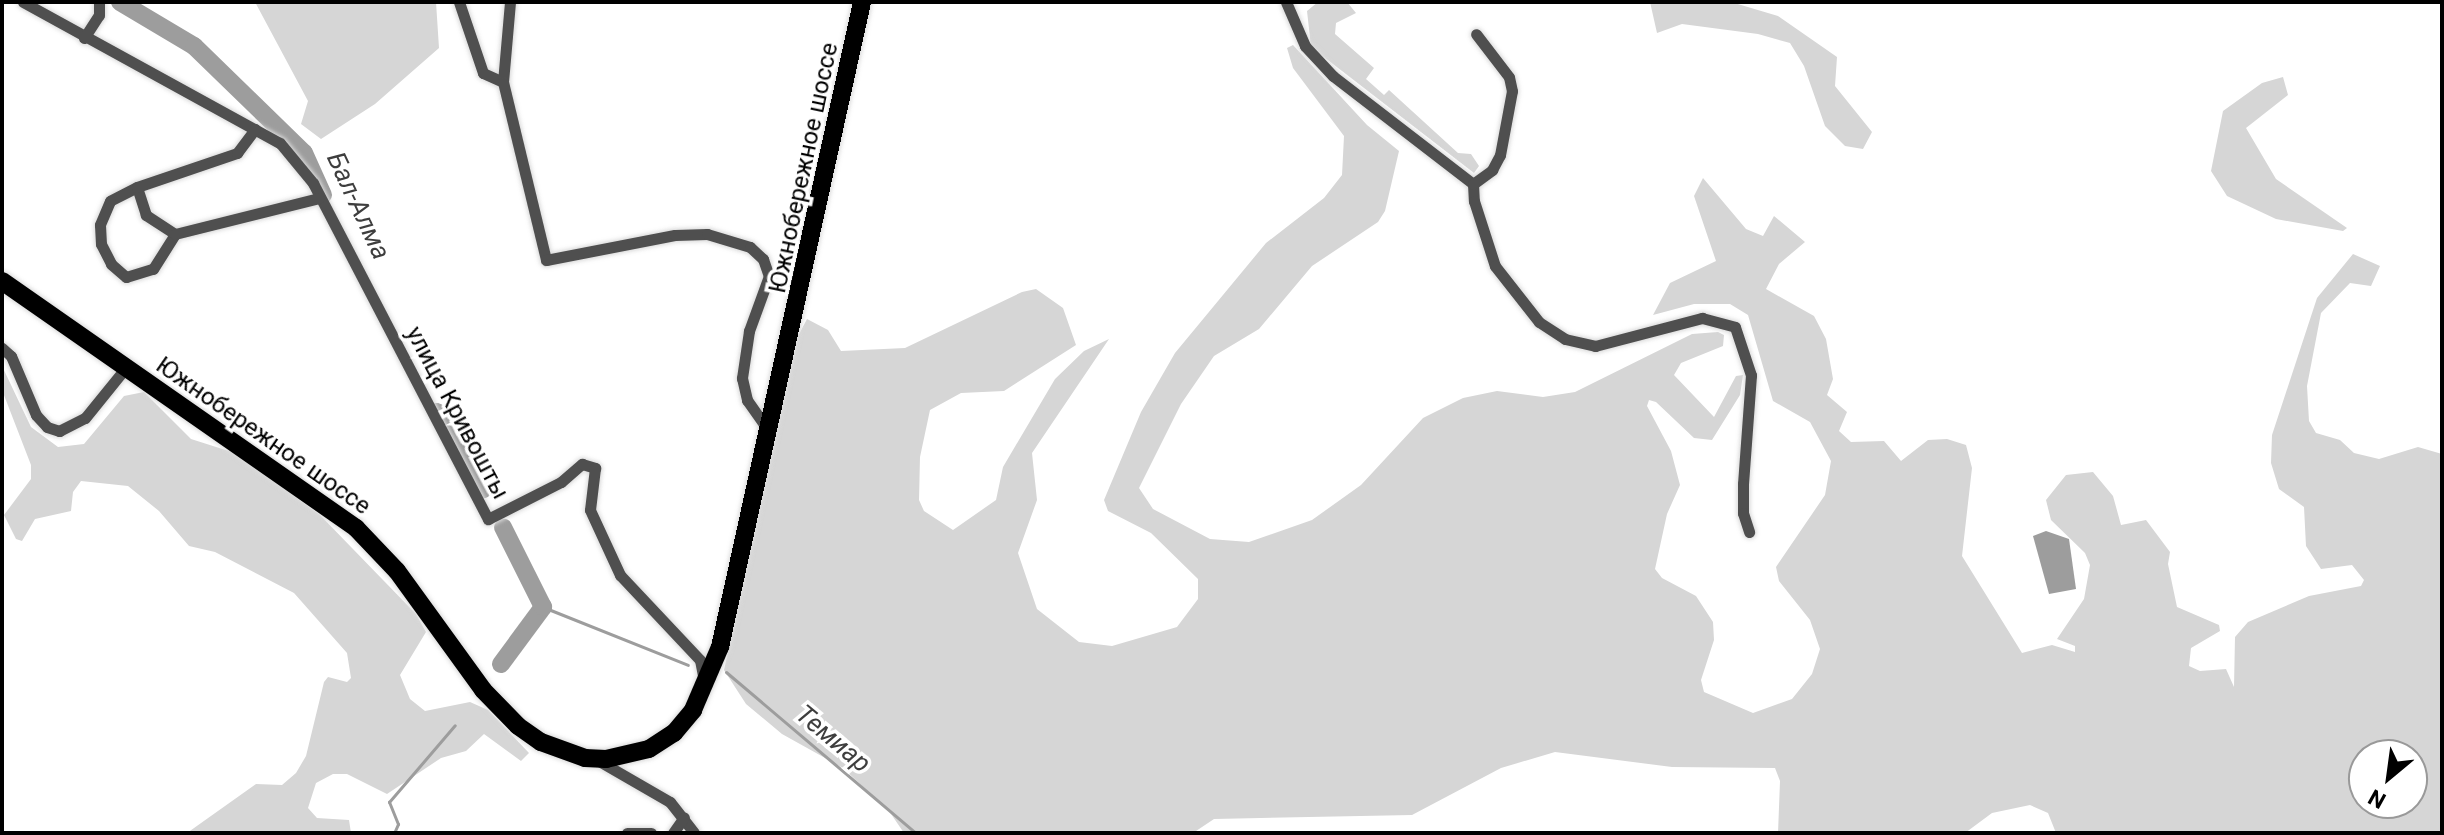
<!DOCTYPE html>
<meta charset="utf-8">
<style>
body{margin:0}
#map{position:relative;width:2444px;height:835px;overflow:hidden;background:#fff;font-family:Roboto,sans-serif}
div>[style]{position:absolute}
.green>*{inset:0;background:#d6d6d6}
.water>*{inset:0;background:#9d9d9d}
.stream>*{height:3px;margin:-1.5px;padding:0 1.5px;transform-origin:1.5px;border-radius:1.5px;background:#9d9d9d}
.river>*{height:18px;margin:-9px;padding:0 9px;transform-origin:9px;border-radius:9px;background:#9d9d9d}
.roads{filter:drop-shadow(0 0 2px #dbdbdb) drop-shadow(0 0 2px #dbdbdb)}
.minor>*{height:11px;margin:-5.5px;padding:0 5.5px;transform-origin:5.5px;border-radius:5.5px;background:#4f4f4f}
.trunk>*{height:18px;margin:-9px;padding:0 9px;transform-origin:9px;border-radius:9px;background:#000}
span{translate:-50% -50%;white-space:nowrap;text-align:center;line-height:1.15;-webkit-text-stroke:7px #fff;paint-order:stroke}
.street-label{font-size:24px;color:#000}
.water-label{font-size:26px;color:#3e3e3e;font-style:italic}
.frame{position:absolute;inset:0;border:4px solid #000;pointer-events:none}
.north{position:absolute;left:2348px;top:739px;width:80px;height:80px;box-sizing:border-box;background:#fff;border:2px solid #999;border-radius:50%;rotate:209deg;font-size:22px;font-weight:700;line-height:32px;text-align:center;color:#000}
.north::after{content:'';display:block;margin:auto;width:28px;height:36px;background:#000;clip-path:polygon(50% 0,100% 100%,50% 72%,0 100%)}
</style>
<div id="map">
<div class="green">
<div style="clip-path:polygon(255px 2px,436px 2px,439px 48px,375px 104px,321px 139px,301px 124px,308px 101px)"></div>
<div style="clip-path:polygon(1318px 2px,1347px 2px,1356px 13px,1336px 23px,1335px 34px,1374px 68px,1366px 79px,1384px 95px,1389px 90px,1458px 153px,1471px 154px,1479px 166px,1474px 173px,1311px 47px,1307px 11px)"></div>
<div style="clip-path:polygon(1650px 2px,1731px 2px,1778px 16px,1837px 57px,1835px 86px,1872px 132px,1863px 149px,1845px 146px,1825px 126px,1804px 66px,1790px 43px,1758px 34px,1682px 24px,1657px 33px)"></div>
<div style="clip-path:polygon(evenodd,1293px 45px,1367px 125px,1399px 151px,1385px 211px,1378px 222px,1312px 266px,1259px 329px,1214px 356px,1181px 404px,1139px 488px,1153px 509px,1210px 539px,1249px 542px,1312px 520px,1361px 485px,1423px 418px,1463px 398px,1497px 391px,1543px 397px,1575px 392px,1692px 334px,1718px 332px,1724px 335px,1723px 346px,1681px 363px,1674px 375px,1714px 417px,1736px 376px,1743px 375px,1740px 395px,1712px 440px,1694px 438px,1656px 402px,1649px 400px,1647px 406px,1671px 451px,1680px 485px,1667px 514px,1655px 569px,1662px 578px,1696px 596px,1713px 622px,1714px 640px,1701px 680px,1704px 692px,1753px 713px,1792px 699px,1812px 674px,1820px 649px,1810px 620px,1779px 581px,1776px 567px,1825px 495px,1831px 461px,1810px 422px,1773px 401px,1748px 315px,1730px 304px,1694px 304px,1653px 315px,1670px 283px,1716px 261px,1694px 196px,1703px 178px,1746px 229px,1763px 236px,1774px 216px,1805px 242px,1779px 264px,1766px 289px,1814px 316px,1826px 339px,1833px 379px,1827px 395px,1847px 412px,1839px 431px,1851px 442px,1884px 441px,1901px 461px,1928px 440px,1947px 439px,1966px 445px,1972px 468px,1962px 556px,2022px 653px,2052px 645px,2075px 652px,2075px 646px,2057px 639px,2084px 599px,2090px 565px,2085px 553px,2051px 520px,2046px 500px,2066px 475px,2093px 472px,2113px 496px,2121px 525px,2146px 520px,2170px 552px,2168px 564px,2177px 607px,2219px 625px,2220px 631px,2191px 648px,2189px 666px,2200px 671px,2226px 669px,2234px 687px,2235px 637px,2248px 622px,2309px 596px,2361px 586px,2364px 580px,2352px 565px,2321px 569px,2306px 546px,2304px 507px,2279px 489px,2271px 463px,2272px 435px,2317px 298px,2353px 254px,2380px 266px,2371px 286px,2350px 283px,2321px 313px,2307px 386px,2309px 421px,2316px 433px,2340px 440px,2354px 453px,2379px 459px,2418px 447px,2442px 454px,2442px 833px,2056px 833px,2048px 813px,2030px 805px,1992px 813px,1965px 833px,1778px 833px,1780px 781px,1775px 768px,1672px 767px,1555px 752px,1501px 768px,1412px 815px,1214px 819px,1193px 833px,904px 833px,889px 811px,843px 768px,782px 734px,746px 704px,724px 670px,798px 336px,807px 319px,828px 330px,841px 351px,905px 348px,1022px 292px,1036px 289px,1063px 308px,1076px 345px,1004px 391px,961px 393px,930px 410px,920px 457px,919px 500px,924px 511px,953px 530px,996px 500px,1003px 467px,1055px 379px,1084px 351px,1109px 339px,1032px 453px,1037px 500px,1018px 553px,1037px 609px,1079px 642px,1112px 646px,1177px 627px,1198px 599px,1198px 579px,1151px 533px,1108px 511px,1104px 500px,1141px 412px,1175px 353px,1266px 243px,1324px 198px,1342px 175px,1344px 136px,1293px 68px,1287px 48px,1293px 45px,2364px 755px,2412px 755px,2412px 803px,2364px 803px,2364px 755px)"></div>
<div style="clip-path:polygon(2283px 77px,2288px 95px,2246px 128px,2276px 179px,2347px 228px,2343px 231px,2276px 219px,2227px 196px,2211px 171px,2223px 111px,2262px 83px)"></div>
<div style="clip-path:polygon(2px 366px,31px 427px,58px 447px,84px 444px,124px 396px,144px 392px,191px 439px,235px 453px,320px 515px,416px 614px,426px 632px,400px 675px,410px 699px,425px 711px,470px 702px,488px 710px,529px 753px,521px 761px,484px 734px,466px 751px,441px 758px,387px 794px,347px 774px,333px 774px,316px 783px,308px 808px,317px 818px,349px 820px,351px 833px,187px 833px,256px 784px,282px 785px,296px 773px,306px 756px,324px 682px,328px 677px,347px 682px,351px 678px,347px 653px,294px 593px,215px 552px,189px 546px,159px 511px,128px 486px,81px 481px,73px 492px,71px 511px,35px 519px,22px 541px,16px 539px,4px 515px,31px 479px,31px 465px,2px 390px)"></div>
</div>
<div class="water">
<div style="clip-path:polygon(2046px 531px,2069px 539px,2076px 589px,2049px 594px,2033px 536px)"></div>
</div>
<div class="stream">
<div style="left:543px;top:607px;width:156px;rotate:21.8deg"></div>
<div style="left:726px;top:672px;width:249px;rotate:40.3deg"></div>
<div style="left:394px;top:833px;width:10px;rotate:-66deg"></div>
<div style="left:398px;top:824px;width:24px;rotate:-112deg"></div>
<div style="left:389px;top:802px;width:101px;rotate:-49.4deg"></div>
</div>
<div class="river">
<div style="left:120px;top:2px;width:86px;rotate:30.7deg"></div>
<div style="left:194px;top:46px;width:153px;rotate:44.2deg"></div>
<div style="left:304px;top:153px;width:46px;rotate:65.7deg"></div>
<div style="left:437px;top:412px;width:90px;rotate:59.1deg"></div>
<div style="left:501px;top:664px;width:71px;rotate:-53.6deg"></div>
<div style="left:543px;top:607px;width:89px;rotate:-116.6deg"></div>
</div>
<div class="roads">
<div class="minor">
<div style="left:23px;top:2px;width:293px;rotate:28.8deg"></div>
<div style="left:280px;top:143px;width:52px;rotate:50.5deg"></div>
<div style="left:313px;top:183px;width:379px;rotate:62.5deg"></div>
<div style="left:488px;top:519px;width:82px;rotate:-26.9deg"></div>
<div style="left:561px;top:482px;width:28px;rotate:-41deg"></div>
<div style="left:582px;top:464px;width:14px;rotate:17deg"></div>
<div style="left:595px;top:468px;width:42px;rotate:96.8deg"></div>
<div style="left:590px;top:510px;width:72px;rotate:65.2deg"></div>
<div style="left:620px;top:575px;width:117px;rotate:46.7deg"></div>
<div style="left:700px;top:660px;width:20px;rotate:79deg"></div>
<div style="left:459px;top:2px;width:75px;rotate:71.3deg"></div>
<div style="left:483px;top:73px;width:22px;rotate:24deg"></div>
<div style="left:510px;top:2px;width:80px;rotate:95deg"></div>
<div style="left:503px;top:82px;width:183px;rotate:76.4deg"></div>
<div style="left:546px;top:260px;width:131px;rotate:-11deg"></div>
<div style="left:675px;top:235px;width:32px;rotate:-2deg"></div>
<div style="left:707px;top:234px;width:45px;rotate:16.8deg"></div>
<div style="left:750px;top:247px;width:18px;rotate:43deg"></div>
<div style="left:763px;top:259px;width:18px;rotate:71deg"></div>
<div style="left:769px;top:276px;width:59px;rotate:110deg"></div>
<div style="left:749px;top:331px;width:48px;rotate:98.5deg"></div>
<div style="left:742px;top:378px;width:23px;rotate:77deg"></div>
<div style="left:747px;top:400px;width:32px;rotate:55deg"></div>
<div style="left:1286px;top:2px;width:48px;rotate:66.6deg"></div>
<div style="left:1305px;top:46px;width:41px;rotate:47deg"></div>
<div style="left:1333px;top:76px;width:177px;rotate:37.6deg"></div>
<div style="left:1473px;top:184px;width:17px;rotate:87deg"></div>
<div style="left:1474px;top:201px;width:68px;rotate:72.1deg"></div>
<div style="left:1495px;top:266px;width:71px;rotate:51.8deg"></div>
<div style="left:1539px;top:322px;width:31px;rotate:33deg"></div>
<div style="left:1565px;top:339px;width:31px;rotate:13deg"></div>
<div style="left:1595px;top:346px;width:111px;rotate:-14.7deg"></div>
<div style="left:1702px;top:318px;width:34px;rotate:15deg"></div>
<div style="left:1735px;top:327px;width:51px;rotate:71.6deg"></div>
<div style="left:1751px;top:375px;width:109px;rotate:94.2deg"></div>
<div style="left:1743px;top:484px;width:29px;rotate:90deg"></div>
<div style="left:1743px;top:513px;width:20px;rotate:72deg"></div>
<div style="left:84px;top:38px;width:27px;rotate:-57deg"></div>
<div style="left:99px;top:15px;width:13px;rotate:-90deg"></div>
<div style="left:1473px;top:184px;width:24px;rotate:-36deg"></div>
<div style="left:1492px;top:170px;width:17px;rotate:-62deg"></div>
<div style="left:1500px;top:155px;width:65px;rotate:-79.4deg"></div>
<div style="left:1512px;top:91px;width:14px;rotate:-102deg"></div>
<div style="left:1509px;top:77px;width:54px;rotate:-127.5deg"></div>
<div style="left:137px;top:187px;width:30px;rotate:153deg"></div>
<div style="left:110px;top:201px;width:26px;rotate:113deg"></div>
<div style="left:100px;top:225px;width:19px;rotate:87deg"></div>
<div style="left:101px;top:244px;width:22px;rotate:63deg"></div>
<div style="left:111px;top:264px;width:20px;rotate:41deg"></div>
<div style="left:126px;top:277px;width:28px;rotate:-17deg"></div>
<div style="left:153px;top:269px;width:41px;rotate:-57.8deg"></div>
<div style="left:175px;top:234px;width:35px;rotate:-147deg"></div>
<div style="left:146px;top:215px;width:29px;rotate:-108deg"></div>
<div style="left:137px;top:187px;width:106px;rotate:-18.8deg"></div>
<div style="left:237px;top:153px;width:30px;rotate:-53deg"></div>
<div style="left:175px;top:234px;width:148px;rotate:-14deg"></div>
<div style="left:2px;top:348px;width:12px;rotate:42deg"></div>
<div style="left:11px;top:356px;width:64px;rotate:67deg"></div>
<div style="left:36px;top:415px;width:16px;rotate:47deg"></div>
<div style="left:47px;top:427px;width:13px;rotate:18deg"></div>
<div style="left:59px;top:431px;width:29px;rotate:-27deg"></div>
<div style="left:85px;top:418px;width:60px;rotate:-51deg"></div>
<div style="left:599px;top:761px;width:82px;rotate:30deg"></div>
<div style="left:670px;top:802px;width:39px;rotate:52deg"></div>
<div style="left:627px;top:833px;width:24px"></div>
<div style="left:673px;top:833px;width:19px;rotate:-55deg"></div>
</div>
<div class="trunk">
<div style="left:2px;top:281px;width:432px;rotate:34.9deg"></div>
<div style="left:356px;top:528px;width:59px;rotate:46.4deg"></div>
<div style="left:397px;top:571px;width:147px;rotate:54.1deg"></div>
<div style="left:483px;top:690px;width:50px;rotate:45.8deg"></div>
<div style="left:518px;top:726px;width:28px;rotate:35deg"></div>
<div style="left:541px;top:742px;width:47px;rotate:20deg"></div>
<div style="left:585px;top:758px;width:21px;rotate:3deg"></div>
<div style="left:606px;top:759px;width:44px;rotate:-13.1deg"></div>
<div style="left:649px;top:749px;width:30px;rotate:-33deg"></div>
<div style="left:674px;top:733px;width:30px;rotate:-50deg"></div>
<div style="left:693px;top:710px;width:69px;rotate:-66.8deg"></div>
<div style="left:720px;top:647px;width:660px;rotate:-77.58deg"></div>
</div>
</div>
<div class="street-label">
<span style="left:804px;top:168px;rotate:-78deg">Южнобережное шоссе</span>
<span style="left:457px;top:413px;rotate:62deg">улица Кривошты</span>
<span style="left:263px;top:436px;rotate:35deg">Южнобережное шоссе</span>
</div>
<div class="water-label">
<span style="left:358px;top:206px;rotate:65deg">Бал-Алма</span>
<span style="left:833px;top:739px;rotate:40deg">Темиар</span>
</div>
<div class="frame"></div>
<div class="north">N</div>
</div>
